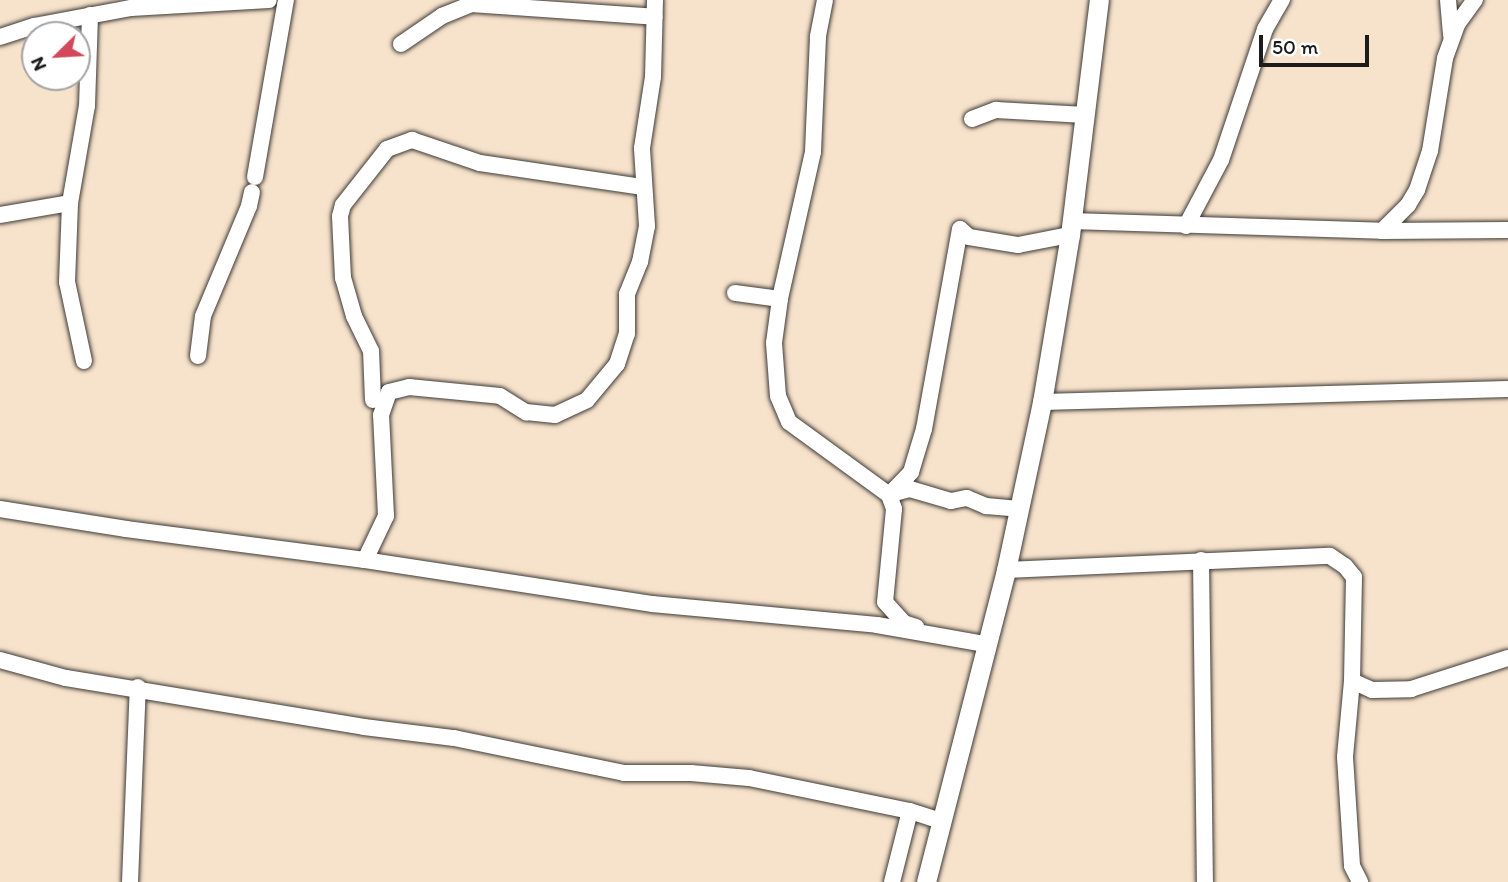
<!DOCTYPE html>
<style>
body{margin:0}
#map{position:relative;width:1508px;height:882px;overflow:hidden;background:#f7e2cb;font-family:Itim,sans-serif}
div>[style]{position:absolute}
.roads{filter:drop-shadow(0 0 2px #3d3a36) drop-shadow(0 0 2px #3d3a36)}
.minor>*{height:16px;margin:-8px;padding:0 8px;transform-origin:8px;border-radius:8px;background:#fff}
.tertiary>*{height:19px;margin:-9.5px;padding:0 9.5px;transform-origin:9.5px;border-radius:9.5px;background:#fff}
span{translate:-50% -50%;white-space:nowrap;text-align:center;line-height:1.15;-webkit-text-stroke:7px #fff;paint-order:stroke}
.north{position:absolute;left:21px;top:21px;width:70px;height:70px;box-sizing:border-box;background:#fff;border:2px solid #a4a4a4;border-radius:50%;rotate:246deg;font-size:19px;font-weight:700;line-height:28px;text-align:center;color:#1c1c1c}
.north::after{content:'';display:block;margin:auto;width:24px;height:32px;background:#d1495b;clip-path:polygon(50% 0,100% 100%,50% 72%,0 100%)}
.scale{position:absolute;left:1259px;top:35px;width:110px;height:32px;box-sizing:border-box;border:4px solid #1c1c1c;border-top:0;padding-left:9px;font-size:21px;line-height:24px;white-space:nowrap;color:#1c1c1c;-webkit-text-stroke:5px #fff;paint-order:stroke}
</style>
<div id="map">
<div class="roads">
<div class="minor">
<div style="left:825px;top:0;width:38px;rotate:101deg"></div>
<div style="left:818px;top:37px;width:115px;rotate:92.5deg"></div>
<div style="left:813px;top:152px;width:151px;rotate:102.7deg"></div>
<div style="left:780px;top:299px;width:44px;rotate:97.8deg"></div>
<div style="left:774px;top:343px;width:53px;rotate:85.7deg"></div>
<div style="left:778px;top:396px;width:28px;rotate:67deg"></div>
<div style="left:789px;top:422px;width:124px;rotate:36.1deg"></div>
<div style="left:889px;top:495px;width:15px;rotate:70deg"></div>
<div style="left:894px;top:509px;width:93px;rotate:95.5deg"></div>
<div style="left:885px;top:602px;width:28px;rotate:48deg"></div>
<div style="left:904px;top:623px;width:13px;rotate:18deg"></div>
<div style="left:1448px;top:0;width:35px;rotate:85deg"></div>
<div style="left:0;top:37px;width:36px;rotate:-18deg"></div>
<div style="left:34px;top:26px;width:99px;rotate:-10.5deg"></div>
<div style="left:131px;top:8px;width:138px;rotate:-3.3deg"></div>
<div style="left:401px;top:44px;width:50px;rotate:-34.3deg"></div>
<div style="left:442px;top:16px;width:31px;rotate:-22deg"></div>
<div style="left:471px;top:4px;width:184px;rotate:4deg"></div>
<div style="left:972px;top:119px;width:26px;rotate:-21deg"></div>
<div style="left:996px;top:110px;width:89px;rotate:3.2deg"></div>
<div style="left:255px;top:177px;width:180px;rotate:-80.1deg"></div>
<div style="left:0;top:215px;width:71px;rotate:-9.7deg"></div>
<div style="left:1071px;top:221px;width:311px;rotate:1.8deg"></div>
<div style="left:1382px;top:231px;width:126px;rotate:-0.5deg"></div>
<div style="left:1186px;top:226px;width:75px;rotate:-62.1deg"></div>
<div style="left:1221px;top:160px;width:138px;rotate:-71.4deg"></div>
<div style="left:1265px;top:29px;width:34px;rotate:-60deg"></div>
<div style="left:1382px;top:231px;width:37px;rotate:-45deg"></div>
<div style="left:1408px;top:205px;width:17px;rotate:-59deg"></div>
<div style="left:1417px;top:190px;width:41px;rotate:-71.6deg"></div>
<div style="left:1430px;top:151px;width:94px;rotate:-80.8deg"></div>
<div style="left:1445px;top:58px;width:37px;rotate:-70deg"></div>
<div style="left:1458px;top:23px;width:29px;rotate:-54deg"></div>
<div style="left:735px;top:293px;width:45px;rotate:7.6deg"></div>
<div style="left:198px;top:356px;width:40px;rotate:-82.9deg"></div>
<div style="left:203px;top:316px;width:119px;rotate:-67.3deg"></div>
<div style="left:249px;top:206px;width:14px;rotate:-78deg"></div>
<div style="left:84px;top:361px;width:81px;rotate:-102.1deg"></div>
<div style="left:67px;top:282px;width:79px;rotate:-87.8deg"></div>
<div style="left:70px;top:203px;width:98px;rotate:-80.1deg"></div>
<div style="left:87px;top:106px;width:91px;rotate:-88.1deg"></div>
<div style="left:373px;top:400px;width:49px;rotate:-92.3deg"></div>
<div style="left:371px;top:351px;width:39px;rotate:-116deg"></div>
<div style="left:354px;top:316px;width:40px;rotate:-106deg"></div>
<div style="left:343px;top:278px;width:62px;rotate:-92.8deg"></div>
<div style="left:340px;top:216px;width:11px;rotate:-75deg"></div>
<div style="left:343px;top:205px;width:71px;rotate:-51.8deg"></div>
<div style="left:387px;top:149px;width:27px;rotate:-20deg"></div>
<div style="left:412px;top:140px;width:72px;rotate:18.7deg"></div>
<div style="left:480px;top:163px;width:165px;rotate:8.4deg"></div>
<div style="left:1042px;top:402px;width:466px;rotate:-1.6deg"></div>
<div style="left:891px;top:494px;width:20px;rotate:-15deg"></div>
<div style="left:910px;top:489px;width:43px;rotate:16.3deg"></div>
<div style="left:951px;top:501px;width:16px;rotate:-11deg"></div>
<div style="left:967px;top:498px;width:21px;rotate:23deg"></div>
<div style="left:986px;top:506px;width:33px;rotate:5deg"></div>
<div style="left:889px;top:495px;width:32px;rotate:-46deg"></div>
<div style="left:911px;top:472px;width:45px;rotate:-73.2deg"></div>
<div style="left:924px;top:429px;width:203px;rotate:-79.8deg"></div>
<div style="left:960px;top:229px;width:12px;rotate:42deg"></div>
<div style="left:969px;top:237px;width:50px;rotate:9.3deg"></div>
<div style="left:1018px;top:245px;width:53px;rotate:-10.9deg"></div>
<div style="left:0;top:509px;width:128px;rotate:9deg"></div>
<div style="left:126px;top:529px;width:241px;rotate:7.4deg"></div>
<div style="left:365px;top:560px;width:290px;rotate:8.7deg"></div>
<div style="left:652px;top:604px;width:226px;rotate:5.3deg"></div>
<div style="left:877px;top:625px;width:110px;rotate:10deg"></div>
<div style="left:365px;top:560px;width:49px;rotate:-64.5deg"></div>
<div style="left:386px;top:516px;width:101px;rotate:-92.8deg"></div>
<div style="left:381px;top:415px;width:24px;rotate:-71deg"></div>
<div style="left:389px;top:392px;width:21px;rotate:-14deg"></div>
<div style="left:409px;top:387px;width:91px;rotate:5.6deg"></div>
<div style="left:500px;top:396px;width:31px;rotate:32deg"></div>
<div style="left:526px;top:412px;width:29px;rotate:6deg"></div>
<div style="left:555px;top:415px;width:35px;rotate:-25deg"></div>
<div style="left:587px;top:400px;width:47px;rotate:-50.2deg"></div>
<div style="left:617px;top:364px;width:32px;rotate:-72deg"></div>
<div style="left:627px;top:334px;width:40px;rotate:-90deg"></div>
<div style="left:627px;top:294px;width:35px;rotate:-68deg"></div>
<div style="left:640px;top:262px;width:37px;rotate:-79deg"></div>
<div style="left:647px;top:226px;width:78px;rotate:-93.7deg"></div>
<div style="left:642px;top:148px;width:72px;rotate:-81.2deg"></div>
<div style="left:653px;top:77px;width:77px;rotate:-88.5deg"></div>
<div style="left:1201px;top:560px;width:322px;rotate:89.3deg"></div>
<div style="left:1006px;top:570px;width:324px;rotate:-2.5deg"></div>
<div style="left:1330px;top:556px;width:18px;rotate:34deg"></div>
<div style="left:1345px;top:566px;width:14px;rotate:51deg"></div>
<div style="left:1354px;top:577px;width:104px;rotate:91.1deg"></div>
<div style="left:1352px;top:681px;width:76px;rotate:95.3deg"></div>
<div style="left:1345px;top:757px;width:109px;rotate:86.3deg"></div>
<div style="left:1352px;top:866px;width:18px;rotate:63deg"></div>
<div style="left:0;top:660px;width:68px;rotate:15.3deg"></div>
<div style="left:66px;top:678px;width:302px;rotate:9.3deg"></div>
<div style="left:364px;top:727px;width:91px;rotate:7deg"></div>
<div style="left:454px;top:738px;width:174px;rotate:11.6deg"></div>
<div style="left:624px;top:773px;width:67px"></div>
<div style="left:691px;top:773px;width:58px;rotate:4.9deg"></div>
<div style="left:749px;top:778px;width:164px;rotate:11.6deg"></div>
<div style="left:910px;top:811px;width:32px;rotate:18deg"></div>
<div style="left:1352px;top:681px;width:22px;rotate:24deg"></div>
<div style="left:1372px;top:690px;width:39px;rotate:-1deg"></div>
<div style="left:1411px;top:689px;width:102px;rotate:-17.7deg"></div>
<div style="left:130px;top:882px;width:195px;rotate:-87.7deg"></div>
<div style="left:892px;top:882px;width:73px;rotate:-75.8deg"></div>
</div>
<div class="tertiary">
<div style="left:926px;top:882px;width:322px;rotate:-75.6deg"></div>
<div style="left:1006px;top:570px;width:172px;rotate:-77.9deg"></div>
<div style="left:1042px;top:402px;width:169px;rotate:-80.5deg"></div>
<div style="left:1070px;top:235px;width:237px;rotate:-83deg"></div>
</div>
</div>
<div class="north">N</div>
<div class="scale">50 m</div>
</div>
